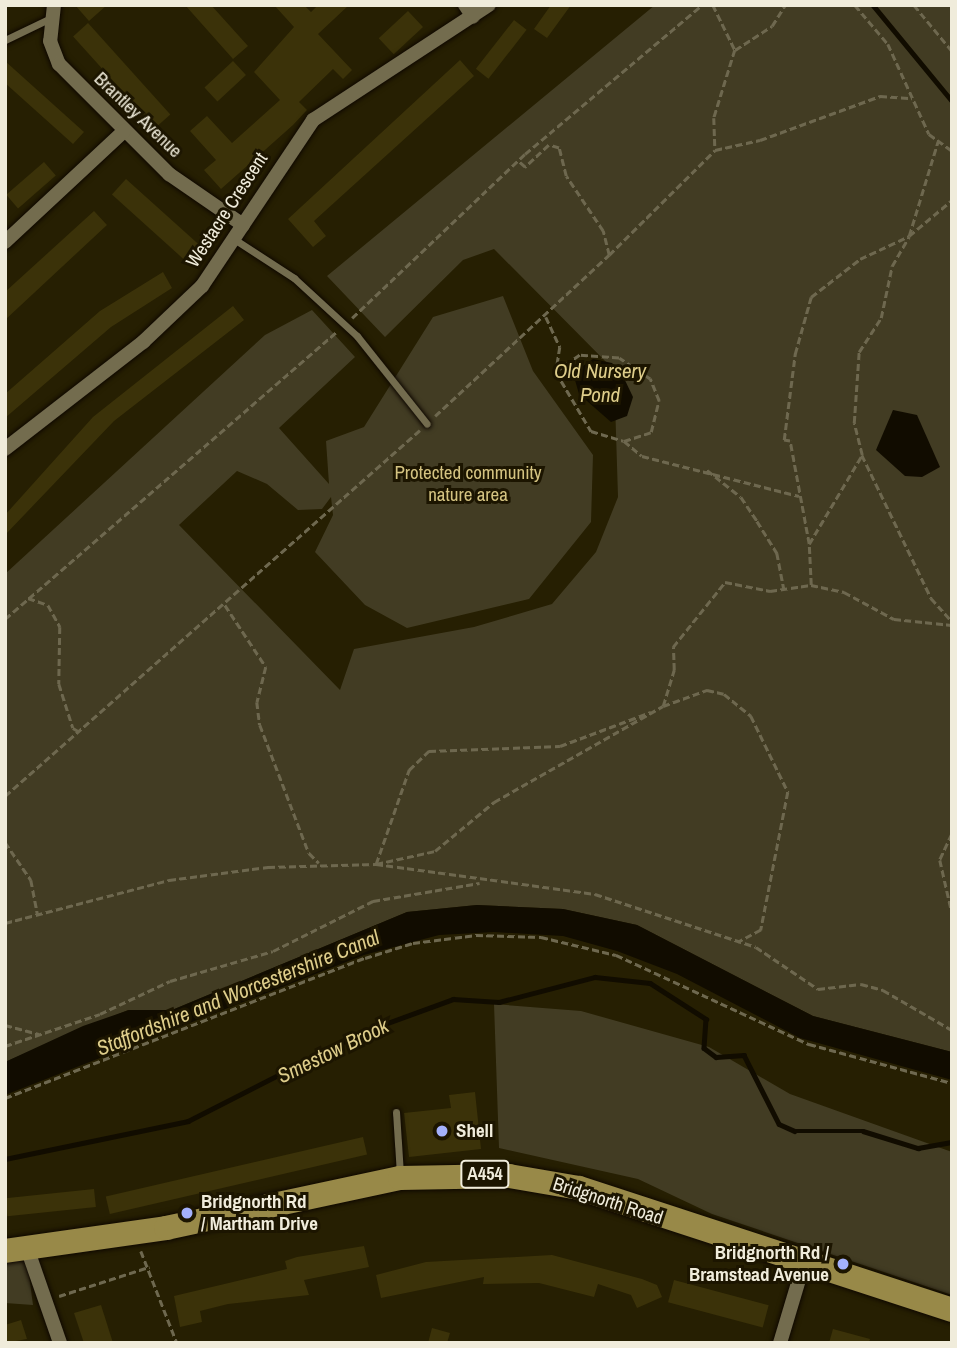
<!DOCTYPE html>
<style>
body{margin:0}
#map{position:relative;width:957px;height:1348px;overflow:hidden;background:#261f02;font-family:"Archivo Narrow",sans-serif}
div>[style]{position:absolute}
.green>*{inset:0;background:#423c23}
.water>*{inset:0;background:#110c00}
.stream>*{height:4.5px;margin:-2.25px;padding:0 2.25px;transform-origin:2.25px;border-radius:2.25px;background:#110c00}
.building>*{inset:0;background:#3b3209;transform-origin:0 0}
.path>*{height:2.5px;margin-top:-1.25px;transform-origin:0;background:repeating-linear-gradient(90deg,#6e684f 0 7px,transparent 0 10.5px)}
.roads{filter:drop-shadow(0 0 2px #0f0800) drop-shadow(0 0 2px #0f0800)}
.service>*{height:7px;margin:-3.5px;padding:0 3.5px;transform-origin:3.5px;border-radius:3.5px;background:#736c4e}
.minor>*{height:14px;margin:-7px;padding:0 7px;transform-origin:7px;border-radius:7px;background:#736c4e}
.trunk>*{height:24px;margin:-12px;padding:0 12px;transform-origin:12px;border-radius:12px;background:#988948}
.dots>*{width:19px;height:19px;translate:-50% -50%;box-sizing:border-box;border:4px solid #1c1500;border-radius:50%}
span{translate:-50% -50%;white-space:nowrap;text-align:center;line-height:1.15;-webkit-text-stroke:6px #1c1500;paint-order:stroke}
.shield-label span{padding:2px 5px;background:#1c1500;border:2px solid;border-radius:5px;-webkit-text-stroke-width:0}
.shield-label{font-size:18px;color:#f0ecdb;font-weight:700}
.street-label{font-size:19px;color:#f0ecdb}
.park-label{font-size:19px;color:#d4c381}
.poi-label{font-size:19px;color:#f0ecdb;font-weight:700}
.left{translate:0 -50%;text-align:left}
.right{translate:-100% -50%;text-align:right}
.water-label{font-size:21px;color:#decd8a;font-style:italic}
.frame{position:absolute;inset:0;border:7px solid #f0ecdb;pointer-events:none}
</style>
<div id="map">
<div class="green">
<div style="clip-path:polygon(655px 5px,952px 5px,952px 1052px,813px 1016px,637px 925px,563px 909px,477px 905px,407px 912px,172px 1010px,128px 1010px,5px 1062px,5px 574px,265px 335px,312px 310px,355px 357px,279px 428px,329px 484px,326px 441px,364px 427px,433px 317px,503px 296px,533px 371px,593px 455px,591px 522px,529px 599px,407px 628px,365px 605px,315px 552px,333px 515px,331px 497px,322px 509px,298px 510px,267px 484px,237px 471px,179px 525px,340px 690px,354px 649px,474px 627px,552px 604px,596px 552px,618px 497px,614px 370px,494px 249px,463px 260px,385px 337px,327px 276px)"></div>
<div style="clip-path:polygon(494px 1004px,581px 1011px,709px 1047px,790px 1094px,952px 1152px,952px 1295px,712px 1214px,638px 1179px,499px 1148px)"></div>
<div style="clip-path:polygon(26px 1252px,33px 1305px,5px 1303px,5px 1255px)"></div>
</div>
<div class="water">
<div style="clip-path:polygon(593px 359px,612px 363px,622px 374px,633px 397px,627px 416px,611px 422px,579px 394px,573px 373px)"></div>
<div style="clip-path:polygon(893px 410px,917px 415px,940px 467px,922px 477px,905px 476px,876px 450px)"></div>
<div style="clip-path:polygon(477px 905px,563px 909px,637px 925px,813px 1016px,952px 1052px,952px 1080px,800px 1038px,677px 974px,617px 951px,563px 936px,494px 932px,439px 935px,364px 955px,5px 1095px,5px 1062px,83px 1026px,129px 1010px,172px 1010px,407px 912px)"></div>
</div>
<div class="stream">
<div style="left:873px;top:5px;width:124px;rotate:50.5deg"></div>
<div style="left:5px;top:1159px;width:187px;rotate:-11.7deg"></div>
<div style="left:188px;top:1121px;width:196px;rotate:-27deg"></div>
<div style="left:363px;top:1032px;width:96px;rotate:-20.1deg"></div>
<div style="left:453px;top:999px;width:46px;rotate:3.7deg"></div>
<div style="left:499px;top:1002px;width:99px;rotate:-14.6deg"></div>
<div style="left:595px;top:977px;width:55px;rotate:6.2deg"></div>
<div style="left:650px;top:983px;width:67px;rotate:32.7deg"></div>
<div style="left:706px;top:1019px;width:29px;rotate:94deg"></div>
<div style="left:704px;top:1048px;width:15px;rotate:37deg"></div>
<div style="left:716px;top:1057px;width:28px;rotate:-4deg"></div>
<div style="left:744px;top:1055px;width:77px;rotate:63.1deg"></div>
<div style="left:779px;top:1124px;width:17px;rotate:24deg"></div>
<div style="left:795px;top:1131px;width:68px"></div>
<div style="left:863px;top:1131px;width:58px;rotate:17.2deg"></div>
<div style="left:918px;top:1148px;width:35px;rotate:-10deg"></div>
</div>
<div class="building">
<div style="clip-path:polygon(75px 5px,107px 5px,89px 21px)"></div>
<div style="clip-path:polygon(185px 5px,211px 5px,248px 46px,233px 59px)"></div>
<div style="clip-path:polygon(274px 5px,304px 5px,311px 12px,318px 5px,349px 5px,318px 34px,352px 70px,343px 79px,333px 69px,299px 102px,307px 110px,293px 125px,221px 189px,204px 170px,216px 160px,190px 131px,207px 116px,232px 143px,280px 100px,254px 72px,294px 27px)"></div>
<div style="clip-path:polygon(551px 5px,571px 5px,547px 38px,534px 29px)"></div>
<div style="left:408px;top:11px;width:22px;height:40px;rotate:47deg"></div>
<div style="left:514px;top:20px;width:16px;height:62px;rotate:38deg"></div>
<div style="left:88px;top:23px;width:123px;height:20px;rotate:48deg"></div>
<div style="clip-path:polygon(460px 60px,474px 76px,314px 221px,326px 236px,313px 247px,288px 219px)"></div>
<div style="clip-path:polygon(5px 61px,84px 132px,73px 144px,5px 83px)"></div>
<div style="left:233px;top:61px;width:19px;height:39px;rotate:47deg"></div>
<div style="left:44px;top:162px;width:18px;height:50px;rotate:49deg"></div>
<div style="left:126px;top:179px;width:98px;height:21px;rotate:42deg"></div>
<div style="clip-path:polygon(94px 211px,107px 225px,5px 320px,5px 292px)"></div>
<div style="clip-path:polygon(163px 272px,172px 288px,111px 327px,5px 418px,5px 394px,100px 311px)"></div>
<div style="clip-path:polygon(233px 306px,244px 320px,114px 421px,5px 535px,5px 515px,93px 417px)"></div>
<div style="clip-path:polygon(475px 1092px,481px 1149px,409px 1157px,404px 1113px,451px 1108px,449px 1095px)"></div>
<div style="left:363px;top:1137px;width:18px;height:264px;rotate:77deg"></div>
<div style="left:94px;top:1189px;width:18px;height:89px;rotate:84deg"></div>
<div style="clip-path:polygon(364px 1246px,369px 1267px,304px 1280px,309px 1295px,228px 1304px,200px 1311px,202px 1322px,180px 1327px,174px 1296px,287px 1269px,285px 1261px,297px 1257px)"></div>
<div style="clip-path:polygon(552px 1255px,642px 1279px,657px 1285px,662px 1297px,637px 1308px,631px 1295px,598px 1284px,594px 1297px,539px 1283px,483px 1284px,484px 1277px,381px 1298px,376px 1275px,426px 1262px)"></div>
<div style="left:674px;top:1280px;width:98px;height:23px;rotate:15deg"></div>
<div style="clip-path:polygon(101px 1305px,113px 1343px,84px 1343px,74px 1313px)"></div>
<div style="clip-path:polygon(21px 1320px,27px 1339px,5px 1343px,5px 1325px)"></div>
<div style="clip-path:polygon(432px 1328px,450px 1333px,447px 1343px,428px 1343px)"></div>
<div style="clip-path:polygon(833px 1329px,870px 1339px,869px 1343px,829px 1343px)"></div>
</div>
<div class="path">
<div style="left:713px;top:5px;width:50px;rotate:63.9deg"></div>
<div style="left:735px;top:50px;width:44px;rotate:-33deg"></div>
<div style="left:772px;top:26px;width:25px;rotate:-58deg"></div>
<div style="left:855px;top:5px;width:51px;rotate:49.8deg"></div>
<div style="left:888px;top:44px;width:99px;rotate:65.5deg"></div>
<div style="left:929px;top:134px;width:29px;rotate:36deg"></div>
<div style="left:914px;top:5px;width:60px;rotate:50.4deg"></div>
<div style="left:735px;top:50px;width:71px;rotate:107.2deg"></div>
<div style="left:714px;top:118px;width:32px;rotate:88deg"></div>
<div style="left:715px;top:150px;width:46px;rotate:-12.5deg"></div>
<div style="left:760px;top:140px;width:128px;rotate:-20.1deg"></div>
<div style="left:880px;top:96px;width:32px;rotate:4deg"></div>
<div style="left:609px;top:255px;width:149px;rotate:-44.7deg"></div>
<div style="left:546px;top:317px;width:33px;rotate:65deg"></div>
<div style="left:560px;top:347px;width:25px;rotate:99deg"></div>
<div style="left:556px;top:372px;width:69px;rotate:59.3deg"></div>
<div style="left:591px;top:431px;width:34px;rotate:17deg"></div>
<div style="left:624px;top:441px;width:28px;rotate:-18deg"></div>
<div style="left:651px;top:432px;width:32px;rotate:-76deg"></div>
<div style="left:659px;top:401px;width:24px;rotate:-112deg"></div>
<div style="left:650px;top:379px;width:37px;rotate:-146deg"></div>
<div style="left:619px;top:358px;width:39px;rotate:-176deg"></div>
<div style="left:580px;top:355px;width:29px;rotate:145deg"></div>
<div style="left:352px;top:318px;width:238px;rotate:-43.5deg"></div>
<div style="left:525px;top:154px;width:231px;rotate:-40.1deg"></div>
<div style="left:435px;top:416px;width:237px;rotate:-42.8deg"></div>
<div style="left:609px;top:255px;width:25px;rotate:-104deg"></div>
<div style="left:603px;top:231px;width:66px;rotate:-123.9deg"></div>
<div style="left:566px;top:176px;width:29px;rotate:-104deg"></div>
<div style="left:559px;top:148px;width:10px;rotate:-163deg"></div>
<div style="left:549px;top:145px;width:33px;rotate:137deg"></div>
<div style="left:525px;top:167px;width:9px;rotate:-139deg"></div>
<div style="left:624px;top:441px;width:23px;rotate:40deg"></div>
<div style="left:642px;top:456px;width:162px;rotate:14.3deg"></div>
<div style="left:862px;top:455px;width:159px;rotate:64.2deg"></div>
<div style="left:931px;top:598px;width:31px;rotate:48deg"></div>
<div style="left:707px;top:470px;width:43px;rotate:38.5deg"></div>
<div style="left:741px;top:497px;width:29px;rotate:56deg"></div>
<div style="left:757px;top:521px;width:38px;rotate:58deg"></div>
<div style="left:777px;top:553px;width:37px;rotate:79deg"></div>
<div style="left:809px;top:544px;width:105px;rotate:-100.5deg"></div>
<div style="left:790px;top:441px;width:6px;rotate:-171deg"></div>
<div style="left:784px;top:440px;width:87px;rotate:-82.7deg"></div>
<div style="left:795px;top:354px;width:59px;rotate:-74.3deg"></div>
<div style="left:811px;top:297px;width:62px;rotate:-37.8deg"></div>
<div style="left:860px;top:259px;width:54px;rotate:-25.1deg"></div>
<div style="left:909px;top:236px;width:99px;rotate:-73deg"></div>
<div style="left:811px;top:585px;width:34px;rotate:12deg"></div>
<div style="left:844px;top:592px;width:57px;rotate:28.4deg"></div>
<div style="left:894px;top:619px;width:58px;rotate:5.9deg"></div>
<div style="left:28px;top:598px;width:21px;rotate:19deg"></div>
<div style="left:48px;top:605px;width:25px;rotate:61deg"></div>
<div style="left:60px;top:627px;width:57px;rotate:91deg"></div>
<div style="left:59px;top:684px;width:46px;rotate:72.3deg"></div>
<div style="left:73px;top:728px;width:8px;rotate:30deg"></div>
<div style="left:225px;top:605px;width:74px;rotate:56.5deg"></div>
<div style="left:266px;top:667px;width:36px;rotate:104deg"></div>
<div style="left:257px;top:702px;width:23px;rotate:83deg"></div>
<div style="left:260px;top:725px;width:137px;rotate:69.1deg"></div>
<div style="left:309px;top:853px;width:14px;rotate:45deg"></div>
<div style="left:5px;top:619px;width:440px;rotate:-40.9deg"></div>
<div style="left:663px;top:706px;width:47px;rotate:-20deg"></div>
<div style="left:707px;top:690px;width:17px;rotate:13deg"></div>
<div style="left:724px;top:694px;width:35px;rotate:39deg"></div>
<div style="left:751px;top:716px;width:85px;rotate:64deg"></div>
<div style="left:788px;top:792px;width:141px;rotate:101.1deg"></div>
<div style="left:761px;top:930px;width:26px;rotate:152deg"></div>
<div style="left:5px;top:796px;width:553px;rotate:-41.41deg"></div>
<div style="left:952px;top:834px;width:29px;rotate:115deg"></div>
<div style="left:940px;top:860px;width:54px;rotate:77.2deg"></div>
<div style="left:5px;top:842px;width:46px;rotate:55.6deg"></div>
<div style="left:31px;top:880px;width:36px;rotate:79deg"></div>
<div style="left:376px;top:864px;width:60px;rotate:-12.4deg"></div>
<div style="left:435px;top:851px;width:77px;rotate:-39.7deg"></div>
<div style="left:494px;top:802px;width:194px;rotate:-29.6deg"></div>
<div style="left:663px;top:706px;width:38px;rotate:-73deg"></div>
<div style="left:674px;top:670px;width:23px;rotate:-92deg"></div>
<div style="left:673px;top:647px;width:83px;rotate:-51.3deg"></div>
<div style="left:725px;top:582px;width:46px;rotate:11.3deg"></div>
<div style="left:770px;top:591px;width:41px;rotate:-8.3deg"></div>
<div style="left:811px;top:585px;width:41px;rotate:-92.8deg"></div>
<div style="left:809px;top:544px;width:104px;rotate:-59.2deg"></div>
<div style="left:862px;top:455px;width:33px;rotate:-104deg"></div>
<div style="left:854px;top:423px;width:71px;rotate:-86deg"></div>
<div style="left:859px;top:352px;width:40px;rotate:-57.1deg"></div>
<div style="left:881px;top:318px;width:53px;rotate:-78.1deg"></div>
<div style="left:892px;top:266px;width:34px;rotate:-60deg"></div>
<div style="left:909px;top:236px;width:56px;rotate:-39.9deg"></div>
<div style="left:376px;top:864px;width:100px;rotate:-70.7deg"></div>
<div style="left:409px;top:770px;width:28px;rotate:-44deg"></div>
<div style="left:429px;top:751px;width:131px;rotate:-2.2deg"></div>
<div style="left:560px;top:746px;width:97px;rotate:-20.5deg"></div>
<div style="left:5px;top:923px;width:170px;rotate:-14.7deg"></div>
<div style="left:169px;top:880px;width:100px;rotate:-7.5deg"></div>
<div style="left:268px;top:867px;width:108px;rotate:-1.6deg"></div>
<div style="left:376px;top:864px;width:221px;rotate:7.8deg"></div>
<div style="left:595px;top:894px;width:169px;rotate:18.2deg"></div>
<div style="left:756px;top:947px;width:75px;rotate:34.1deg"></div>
<div style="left:818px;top:989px;width:43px;rotate:-6.6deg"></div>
<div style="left:861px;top:984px;width:23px;rotate:15deg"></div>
<div style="left:883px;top:990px;width:80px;rotate:30.1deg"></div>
<div style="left:5px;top:1025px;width:35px;rotate:15deg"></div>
<div style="left:5px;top:1046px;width:100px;rotate:-18.6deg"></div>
<div style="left:100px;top:1014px;width:77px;rotate:-25.2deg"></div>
<div style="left:170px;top:981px;width:107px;rotate:-16.2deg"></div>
<div style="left:273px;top:951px;width:112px;rotate:-26.6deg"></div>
<div style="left:373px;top:901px;width:108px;rotate:-9.6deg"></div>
<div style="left:5px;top:1098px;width:386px;rotate:-21.3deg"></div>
<div style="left:365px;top:958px;width:50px;rotate:-17.4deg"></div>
<div style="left:413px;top:943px;width:64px;rotate:-7.2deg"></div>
<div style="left:476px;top:935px;width:65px;rotate:1.8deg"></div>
<div style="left:541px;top:937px;width:77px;rotate:13.5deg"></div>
<div style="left:616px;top:955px;width:213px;rotate:24.8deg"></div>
<div style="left:809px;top:1044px;width:148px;rotate:15.3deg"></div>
<div style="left:141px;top:1251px;width:99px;rotate:68.6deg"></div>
<div style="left:59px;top:1296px;width:95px;rotate:-17.9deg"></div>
</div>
<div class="roads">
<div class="service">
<div style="left:5px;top:40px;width:51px;rotate:-25.6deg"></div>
<div style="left:234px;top:239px;width:72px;rotate:33deg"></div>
<div style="left:294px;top:278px;width:86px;rotate:42.6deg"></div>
<div style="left:357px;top:336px;width:112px;rotate:51.5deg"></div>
<div style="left:396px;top:1112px;width:62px;rotate:86.3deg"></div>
</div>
<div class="minor">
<div style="left:54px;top:5px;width:36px;rotate:96deg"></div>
<div style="left:50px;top:41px;width:25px;rotate:69deg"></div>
<div style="left:59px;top:64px;width:156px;rotate:45deg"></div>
<div style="left:169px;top:174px;width:90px;rotate:34.6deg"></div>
<div style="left:465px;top:5px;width:14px;rotate:56deg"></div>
<div style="left:5px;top:242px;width:163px;rotate:-43deg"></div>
<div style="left:5px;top:449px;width:175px;rotate:-37.8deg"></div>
<div style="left:143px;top:342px;width:81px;rotate:-43.5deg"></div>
<div style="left:202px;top:286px;width:200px;rotate:-56.2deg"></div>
<div style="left:313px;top:120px;width:210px;rotate:-33.2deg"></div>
<div style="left:27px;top:1248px;width:101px;rotate:70.8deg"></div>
<div style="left:780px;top:1343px;width:84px;rotate:-73.3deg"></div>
</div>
<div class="trunk">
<div style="left:5px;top:1251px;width:163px;rotate:-8.1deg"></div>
<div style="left:166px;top:1228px;width:239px;rotate:-12.1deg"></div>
<div style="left:400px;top:1178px;width:109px;rotate:-1.1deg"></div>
<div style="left:509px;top:1176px;width:71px;rotate:9.7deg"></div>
<div style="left:579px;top:1188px;width:392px;rotate:18.1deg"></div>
</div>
</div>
<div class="dots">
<div style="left:442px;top:1131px;background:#a4b1fc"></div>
<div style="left:187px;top:1213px;background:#a4b1fc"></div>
<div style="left:843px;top:1264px;background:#a4b1fc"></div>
</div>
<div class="shield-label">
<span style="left:485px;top:1174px">A454</span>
</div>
<div class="street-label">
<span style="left:138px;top:115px;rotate:44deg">Brantley Avenue</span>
<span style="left:227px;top:210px;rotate:-57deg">Westacre Crescent</span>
<span style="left:608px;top:1201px;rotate:18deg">Bridgnorth Road</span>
</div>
<div class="park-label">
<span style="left:468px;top:484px">Protected community<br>nature area</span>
</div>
<div class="poi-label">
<span class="left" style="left:456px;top:1131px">Shell</span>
<span class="left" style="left:201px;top:1213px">Bridgnorth Rd<br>/ Martham Drive</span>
<span class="right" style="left:829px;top:1264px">Bridgnorth Rd /<br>Bramstead Avenue</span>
</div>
<div class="water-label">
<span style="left:600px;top:383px">Old Nursery<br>Pond</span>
<span style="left:238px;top:993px;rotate:-22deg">Staffordshire and Worcestershire Canal</span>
<span style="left:333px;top:1051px;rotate:-26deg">Smestow Brook</span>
</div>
<div class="frame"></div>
</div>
